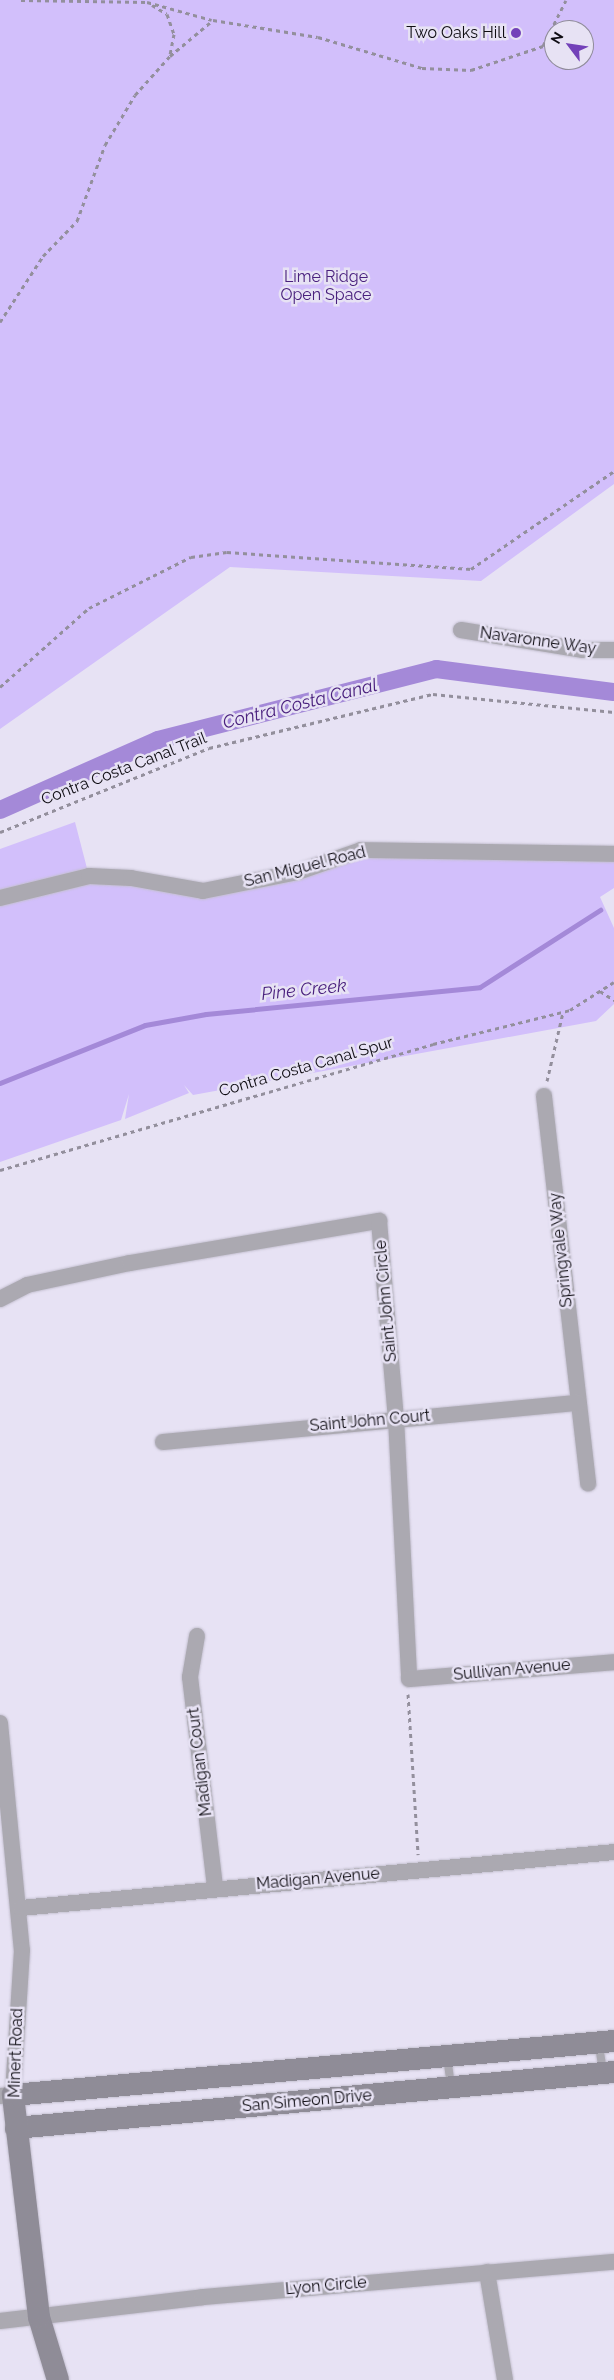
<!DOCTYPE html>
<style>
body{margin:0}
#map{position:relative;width:614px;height:2380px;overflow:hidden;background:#e7e2f4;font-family:Raleway,sans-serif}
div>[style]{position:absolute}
.green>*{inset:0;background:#d2bffb}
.stream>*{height:5px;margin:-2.5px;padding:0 2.5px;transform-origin:2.5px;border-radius:2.5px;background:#a489d8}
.canal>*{height:18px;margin:-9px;padding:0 9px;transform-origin:9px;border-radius:9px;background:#a489d8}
.path>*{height:3px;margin-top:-1.5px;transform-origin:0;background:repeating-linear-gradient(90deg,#938f9c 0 4px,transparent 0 8px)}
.roads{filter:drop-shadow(0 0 1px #c4c0d0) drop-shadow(0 0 1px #c4c0d0)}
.lane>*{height:8px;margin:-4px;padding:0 4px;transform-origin:4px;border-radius:4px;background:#aba9b1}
.street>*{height:16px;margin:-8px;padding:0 8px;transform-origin:8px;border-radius:8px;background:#aba9b1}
.secondary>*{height:22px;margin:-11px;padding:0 11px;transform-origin:11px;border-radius:11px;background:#8f8c97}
.dots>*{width:14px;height:14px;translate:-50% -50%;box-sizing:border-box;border:2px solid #e7e2f4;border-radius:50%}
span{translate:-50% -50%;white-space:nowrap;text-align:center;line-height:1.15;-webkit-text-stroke:5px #e7e2f4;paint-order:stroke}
.poi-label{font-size:16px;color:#0e0c12}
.right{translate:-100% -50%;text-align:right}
.park-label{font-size:16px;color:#49207d}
.street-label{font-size:16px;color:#0e0c12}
.water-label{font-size:18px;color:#4a217e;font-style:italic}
.north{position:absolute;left:544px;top:20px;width:50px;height:50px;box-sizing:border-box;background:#e7e2f4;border:1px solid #908c9a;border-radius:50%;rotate:301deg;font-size:14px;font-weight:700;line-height:20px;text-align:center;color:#0e0c12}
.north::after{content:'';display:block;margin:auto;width:18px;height:22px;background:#7341b9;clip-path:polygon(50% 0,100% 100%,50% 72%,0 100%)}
</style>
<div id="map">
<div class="green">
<div style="clip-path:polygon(evenodd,0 0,614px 0,614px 484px,481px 581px,230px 567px,0 729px,0 0,554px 30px,584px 30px,584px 60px,554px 60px,554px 30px)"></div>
<div style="clip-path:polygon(75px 822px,89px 876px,212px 890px,361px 850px,614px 854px,614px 888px,600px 897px,614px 928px,614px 1004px,596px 1021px,193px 1095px,184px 1085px,189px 1093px,125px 1119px,129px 1094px,121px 1120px,0 1162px,0 849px)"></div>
</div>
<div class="stream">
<div style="left:0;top:1083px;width:156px;rotate:-21.8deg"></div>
<div style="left:145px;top:1025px;width:62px;rotate:-10.2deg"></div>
<div style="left:206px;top:1014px;width:275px;rotate:-5.6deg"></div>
<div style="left:480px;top:987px;width:143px;rotate:-32.7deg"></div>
</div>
<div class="canal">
<div style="left:0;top:810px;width:173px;rotate:-23.9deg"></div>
<div style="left:158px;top:740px;width:287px;rotate:-14.3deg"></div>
<div style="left:436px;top:669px;width:179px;rotate:7.4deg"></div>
</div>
<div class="path">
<div style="left:21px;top:0;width:126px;rotate:0.9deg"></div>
<div style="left:147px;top:2px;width:67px;rotate:15.5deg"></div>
<div style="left:152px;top:5px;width:17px;rotate:31deg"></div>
<div style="left:167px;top:14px;width:21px;rotate:71deg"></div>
<div style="left:174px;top:34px;width:21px;rotate:101deg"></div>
<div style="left:0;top:322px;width:79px;rotate:-56.9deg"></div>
<div style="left:43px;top:256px;width:49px;rotate:-45.8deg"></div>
<div style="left:77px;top:221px;width:81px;rotate:-69.8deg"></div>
<div style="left:105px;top:145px;width:58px;rotate:-59deg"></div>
<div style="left:135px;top:95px;width:52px;rotate:-48.1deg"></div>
<div style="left:170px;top:56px;width:56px;rotate:-39.9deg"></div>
<div style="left:213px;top:20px;width:106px;rotate:9.2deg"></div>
<div style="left:318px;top:37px;width:109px;rotate:16.6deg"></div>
<div style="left:422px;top:68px;width:49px;rotate:2.3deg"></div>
<div style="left:471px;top:70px;width:76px;rotate:-18.4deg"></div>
<div style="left:543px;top:46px;width:51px;rotate:-63.4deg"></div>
<div style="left:0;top:687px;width:119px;rotate:-41.6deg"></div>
<div style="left:89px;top:608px;width:114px;rotate:-26.6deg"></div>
<div style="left:191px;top:557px;width:36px;rotate:-8deg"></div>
<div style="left:227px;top:552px;width:245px;rotate:4deg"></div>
<div style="left:471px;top:569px;width:173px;rotate:-34.4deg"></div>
<div style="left:0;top:832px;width:225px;rotate:-21.9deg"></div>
<div style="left:209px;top:748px;width:230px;rotate:-13.6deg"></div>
<div style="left:433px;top:694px;width:182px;rotate:5.7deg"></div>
<div style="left:600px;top:991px;width:17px;rotate:33deg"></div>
<div style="left:547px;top:1081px;width:71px;rotate:-76.9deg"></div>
<div style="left:0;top:1170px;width:451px;rotate:-16.2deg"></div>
<div style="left:433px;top:1044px;width:141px;rotate:-13.9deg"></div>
<div style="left:570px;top:1010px;width:52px;rotate:-32.5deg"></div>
<div style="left:408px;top:1694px;width:161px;rotate:86.4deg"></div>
</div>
<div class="roads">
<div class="lane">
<div style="left:599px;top:2046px;width:25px;rotate:81deg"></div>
<div style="left:447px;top:2057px;width:28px;rotate:82deg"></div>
</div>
<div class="street">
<div style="left:461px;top:630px;width:124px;rotate:9.3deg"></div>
<div style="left:583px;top:650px;width:31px"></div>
<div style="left:0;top:898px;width:92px;rotate:-13.9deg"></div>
<div style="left:89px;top:876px;width:42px;rotate:2.7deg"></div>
<div style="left:131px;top:878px;width:73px;rotate:10.2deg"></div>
<div style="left:203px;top:891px;width:97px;rotate:-11.3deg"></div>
<div style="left:298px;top:872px;width:67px;rotate:-19.2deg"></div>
<div style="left:361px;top:850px;width:253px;rotate:0.9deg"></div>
<div style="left:544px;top:1096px;width:390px;rotate:83.5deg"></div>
<div style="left:0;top:1299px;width:30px;rotate:-27deg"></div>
<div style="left:27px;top:1285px;width:105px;rotate:-12.1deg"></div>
<div style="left:130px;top:1263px;width:253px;rotate:-9.6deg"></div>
<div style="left:379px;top:1221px;width:198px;rotate:85.1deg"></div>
<div style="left:396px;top:1418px;width:261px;rotate:87.1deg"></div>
<div style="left:409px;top:1679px;width:206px;rotate:-4.7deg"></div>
<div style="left:163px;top:1442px;width:417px;rotate:-5.4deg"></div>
<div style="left:197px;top:1636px;width:42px;rotate:99.7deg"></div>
<div style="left:190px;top:1677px;width:212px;rotate:83.2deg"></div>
<div style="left:0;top:1723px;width:228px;rotate:84.5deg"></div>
<div style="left:22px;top:1950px;width:145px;rotate:93.6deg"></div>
<div style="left:13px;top:2095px;width:13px;rotate:176deg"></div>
<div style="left:21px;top:1908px;width:596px;rotate:-5.39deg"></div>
<div style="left:487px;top:2272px;width:109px;rotate:80.5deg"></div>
<div style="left:0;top:2321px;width:204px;rotate:-6.7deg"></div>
<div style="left:203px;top:2297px;width:412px;rotate:-4.9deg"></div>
</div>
<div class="secondary">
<div style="left:16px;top:2128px;width:601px;rotate:-5.35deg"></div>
<div style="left:58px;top:2380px;width:66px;rotate:-106.8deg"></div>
<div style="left:39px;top:2317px;width:224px;rotate:-96.7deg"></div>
<div style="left:13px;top:2095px;width:603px;rotate:-5.13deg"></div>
</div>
</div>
<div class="dots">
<div style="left:516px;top:33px;background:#7341b9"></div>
</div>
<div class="poi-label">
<span class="right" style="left:506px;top:33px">Two Oaks Hill</span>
</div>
<div class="park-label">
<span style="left:326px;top:286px">Lime Ridge<br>Open Space</span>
</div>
<div class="street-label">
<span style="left:538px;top:641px;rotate:8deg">Navaronne Way</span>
<span style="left:124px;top:769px;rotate:-21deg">Contra Costa Canal Trail</span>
<span style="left:305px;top:867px;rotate:-14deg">San Miguel Road</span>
<span style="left:306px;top:1067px;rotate:-16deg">Contra Costa Canal Spur</span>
<span style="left:561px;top:1250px;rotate:-96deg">Springvale Way</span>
<span style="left:386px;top:1301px;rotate:-95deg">Saint John Circle</span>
<span style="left:370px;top:1421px;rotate:-5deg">Saint John Court</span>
<span style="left:512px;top:1670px;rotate:-5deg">Sullivan Avenue</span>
<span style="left:200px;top:1762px;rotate:-97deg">Madigan Court</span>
<span style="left:318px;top:1879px;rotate:-5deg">Madigan Avenue</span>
<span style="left:16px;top:2053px;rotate:-88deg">Minert Road</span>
<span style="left:307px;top:2101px;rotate:-5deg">San Simeon Drive</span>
<span style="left:326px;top:2286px;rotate:-5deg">Lyon Circle</span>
</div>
<div class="water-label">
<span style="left:300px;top:704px;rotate:-14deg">Contra Costa Canal</span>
<span style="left:304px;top:990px;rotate:-6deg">Pine Creek</span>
</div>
<div class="north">N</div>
</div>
